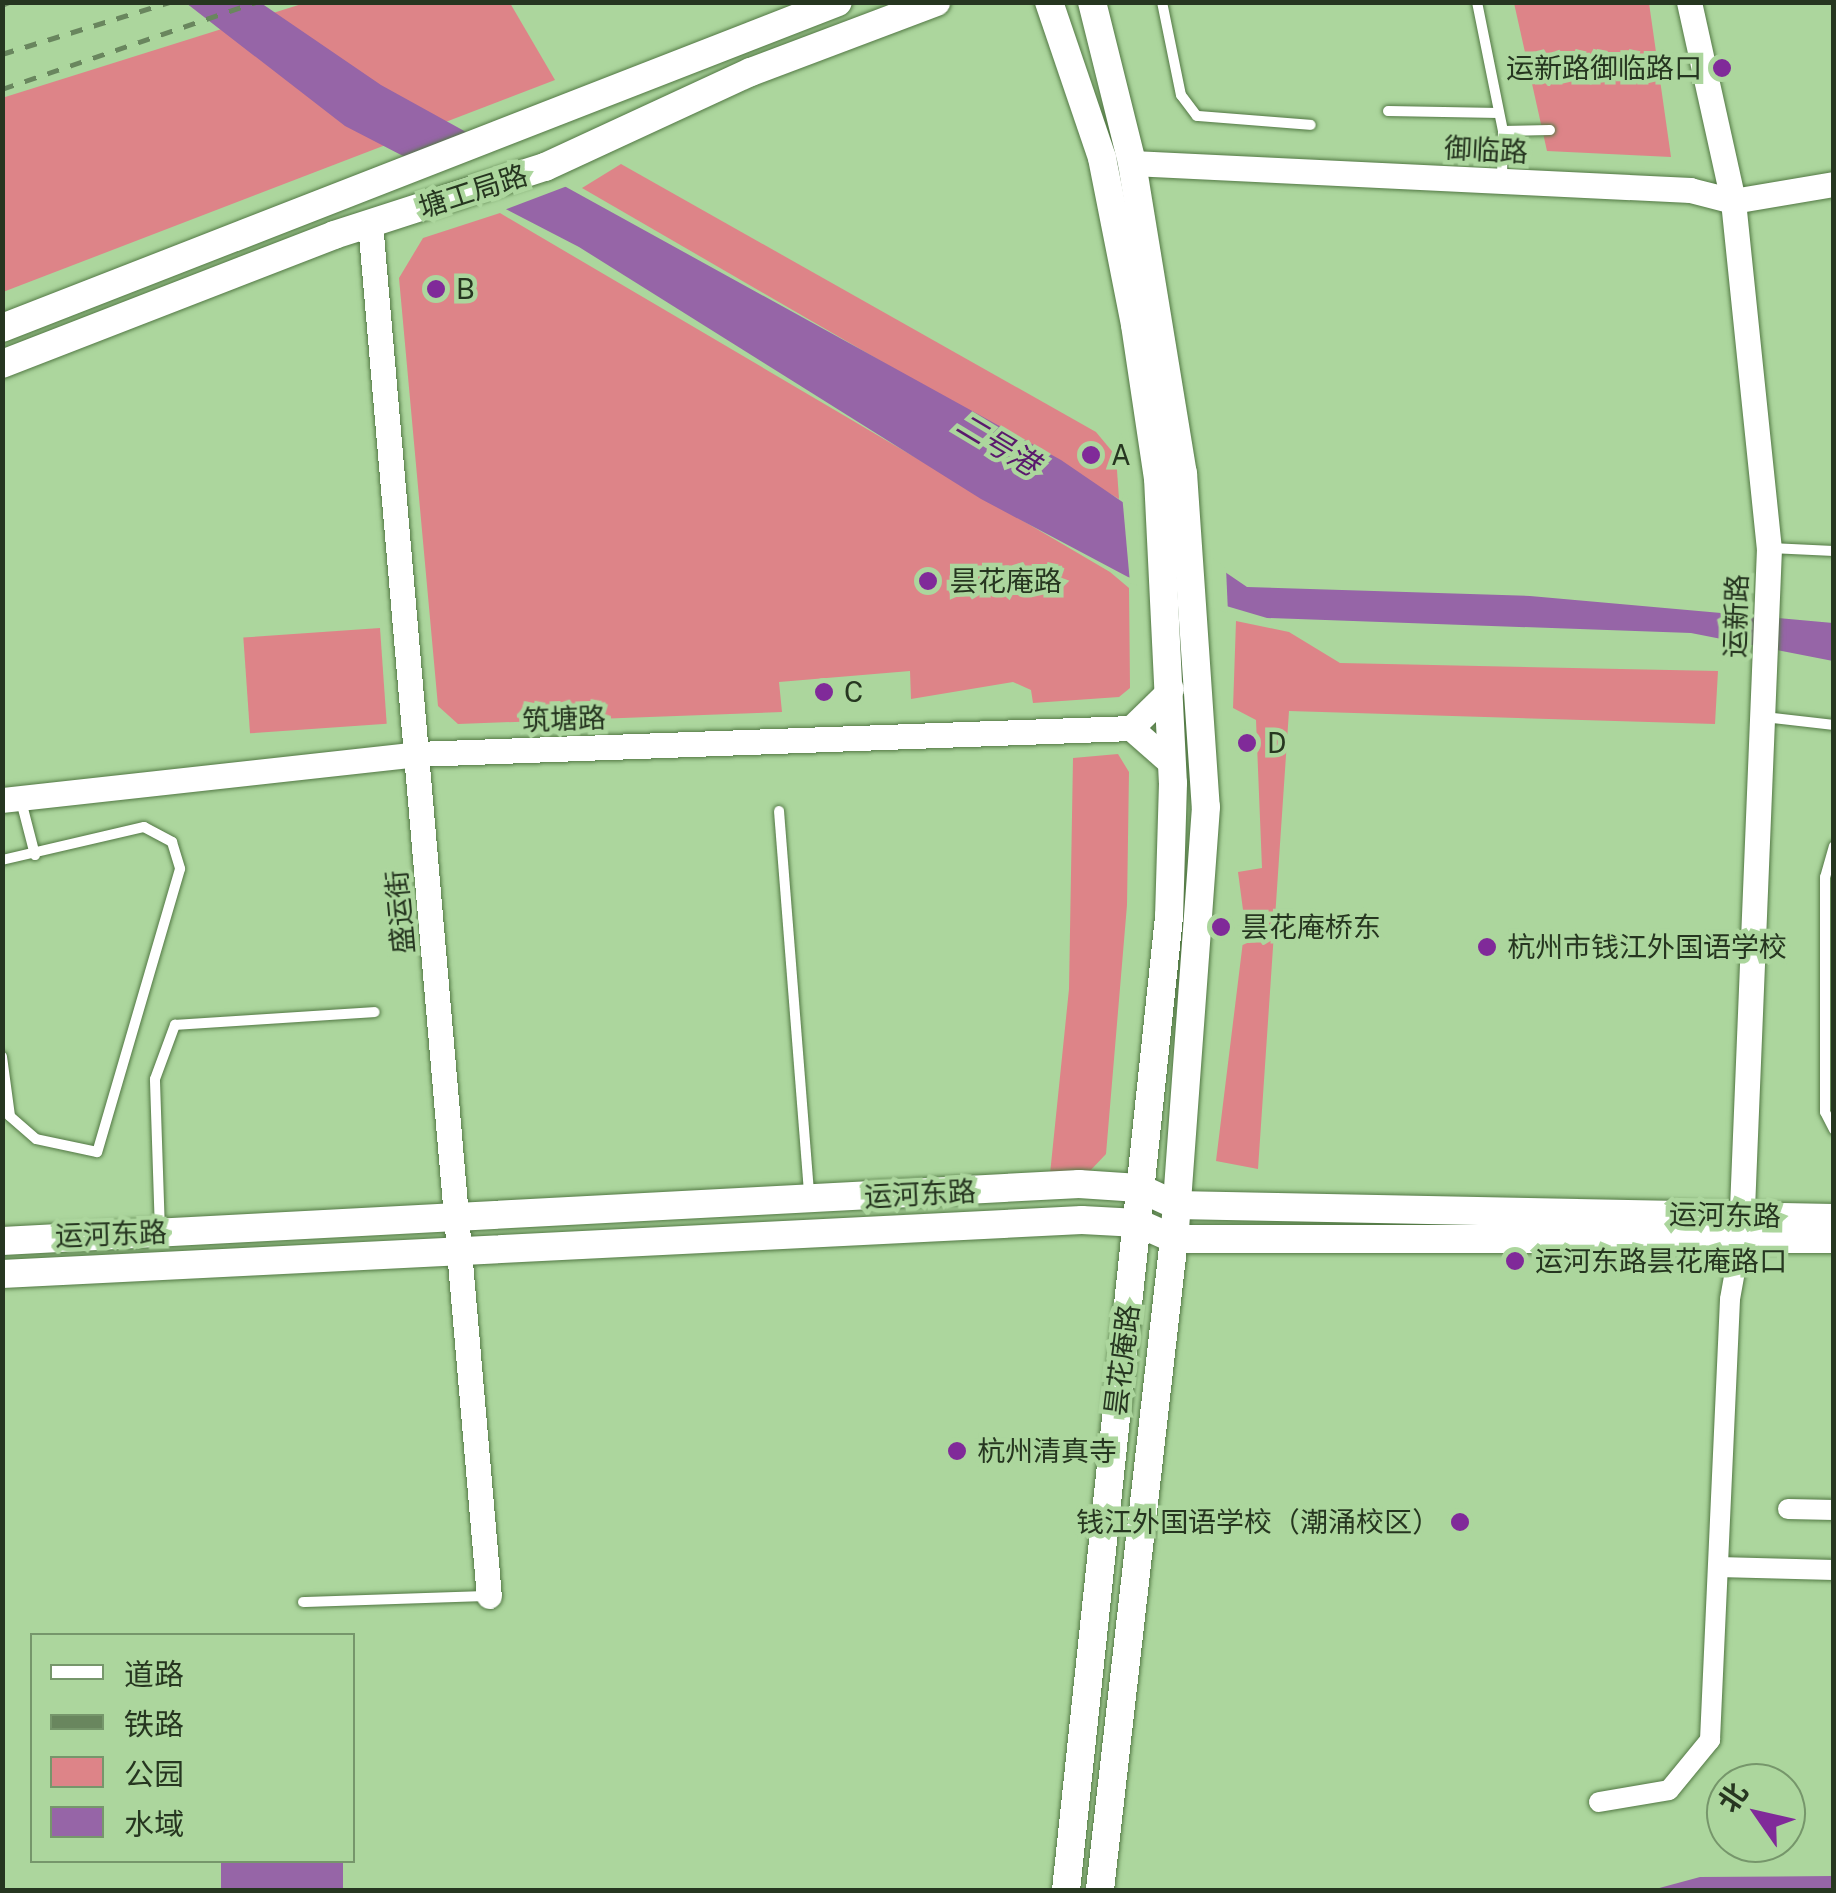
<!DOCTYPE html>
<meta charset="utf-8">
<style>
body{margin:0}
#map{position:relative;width:1836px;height:1893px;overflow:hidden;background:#acd69d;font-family:"Public Sans","Noto Sans SC",sans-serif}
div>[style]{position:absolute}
.green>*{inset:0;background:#dd8488;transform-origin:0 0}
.water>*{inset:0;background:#9665a7;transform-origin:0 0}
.pier>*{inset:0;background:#acd69d}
.roads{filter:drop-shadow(0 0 2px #527844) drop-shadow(0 0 2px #527844)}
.service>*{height:10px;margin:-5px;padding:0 5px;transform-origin:5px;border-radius:5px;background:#fff}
.minor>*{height:20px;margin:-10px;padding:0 10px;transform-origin:10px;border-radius:10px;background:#fff}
.tertiary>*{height:25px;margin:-12.5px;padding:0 12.5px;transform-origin:12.5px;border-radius:12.5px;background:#fff}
.secondary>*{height:28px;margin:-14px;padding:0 14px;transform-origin:14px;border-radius:14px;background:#fff}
.rail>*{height:5px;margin-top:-2.5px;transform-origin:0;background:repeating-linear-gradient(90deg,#69865e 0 12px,transparent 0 24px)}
.dots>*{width:28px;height:28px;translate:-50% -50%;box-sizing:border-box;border:5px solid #acd69d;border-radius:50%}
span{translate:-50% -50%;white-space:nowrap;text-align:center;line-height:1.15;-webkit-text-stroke:9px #acd69d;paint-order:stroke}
.poi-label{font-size:28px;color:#263620}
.right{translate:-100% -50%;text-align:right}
.left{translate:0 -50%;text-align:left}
.street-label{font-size:28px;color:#263620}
.water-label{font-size:30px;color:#59196c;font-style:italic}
.frame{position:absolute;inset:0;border:5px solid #263620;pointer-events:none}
.legend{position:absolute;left:30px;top:1633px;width:325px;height:230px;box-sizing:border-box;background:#acd69d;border:2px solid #76966b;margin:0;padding:12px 18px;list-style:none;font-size:30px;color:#263620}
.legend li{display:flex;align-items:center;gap:20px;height:50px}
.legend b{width:50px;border:2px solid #76966b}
.north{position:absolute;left:1706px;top:1763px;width:100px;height:100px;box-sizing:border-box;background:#acd69d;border:2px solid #76966b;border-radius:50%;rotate:304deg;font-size:28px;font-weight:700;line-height:40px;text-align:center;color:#263620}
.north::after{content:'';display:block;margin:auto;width:35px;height:45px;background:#802a99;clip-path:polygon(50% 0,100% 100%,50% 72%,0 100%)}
</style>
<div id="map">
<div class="green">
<div style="clip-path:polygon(308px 2px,510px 3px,555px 80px,3px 292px,2px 98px)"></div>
<div style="clip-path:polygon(1514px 3px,1649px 3px,1671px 157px,1547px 151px)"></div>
<div style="clip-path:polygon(621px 164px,1096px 432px,1116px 456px,1119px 499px,582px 188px)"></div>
<div style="clip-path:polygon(500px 213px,1110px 572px,1129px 588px,1130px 688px,1119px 697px,1033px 703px,1031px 690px,1013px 682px,911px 699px,910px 671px,779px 682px,782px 712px,458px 724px,438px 706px,399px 278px,423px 238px)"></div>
<div style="clip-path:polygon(1236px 621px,1289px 632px,1340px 663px,1718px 671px,1715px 724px,1289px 711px,1258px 1169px,1216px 1161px,1245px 925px,1238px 872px,1262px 868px,1256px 720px,1233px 708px)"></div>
<div style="left:380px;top:628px;width:96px;height:137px;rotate:86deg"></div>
<div style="clip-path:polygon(1118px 754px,1129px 772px,1127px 905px,1106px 1154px,1087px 1174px,1050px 1174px,1069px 989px,1073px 758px)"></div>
</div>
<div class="water">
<div style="clip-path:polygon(186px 3px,261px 3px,381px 85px,1061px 460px,1247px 587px,1530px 596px,1833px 623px,1833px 661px,1691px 633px,1267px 618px,1128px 577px,981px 499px,579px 247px,345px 126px)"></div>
<div style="left:221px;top:1861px;width:122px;height:29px"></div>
<div style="clip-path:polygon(1833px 1876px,1833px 1890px,1652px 1890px,1700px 1877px)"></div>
</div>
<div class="pier">
<div style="clip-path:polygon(476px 131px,570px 185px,504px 210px,404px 160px)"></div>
<div style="clip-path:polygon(1122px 494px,1226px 568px,1228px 613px,1130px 583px)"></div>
</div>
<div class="roads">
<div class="service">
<div style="left:1162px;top:2px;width:95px;rotate:78.5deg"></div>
<div style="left:1181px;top:95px;width:26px;rotate:53deg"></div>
<div style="left:1197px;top:116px;width:114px;rotate:4.5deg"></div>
<div style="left:1477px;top:2px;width:132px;rotate:78.6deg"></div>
<div style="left:1503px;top:131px;width:49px;rotate:91.2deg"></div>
<div style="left:1388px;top:111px;width:111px;rotate:1deg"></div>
<div style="left:1503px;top:131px;width:47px;rotate:-1.2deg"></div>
<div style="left:1770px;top:548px;width:64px;rotate:2.7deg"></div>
<div style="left:1765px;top:717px;width:69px;rotate:6.6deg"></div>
<div style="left:20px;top:797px;width:60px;rotate:75.5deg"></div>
<div style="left:779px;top:811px;width:384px;rotate:85.5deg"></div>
<div style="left:1834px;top:846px;width:32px;rotate:106deg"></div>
<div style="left:1825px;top:877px;width:235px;rotate:90deg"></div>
<div style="left:1825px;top:1112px;width:20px;rotate:63deg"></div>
<div style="left:2px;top:860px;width:146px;rotate:-13.1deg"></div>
<div style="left:144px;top:827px;width:32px;rotate:28deg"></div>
<div style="left:172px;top:842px;width:28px;rotate:73deg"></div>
<div style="left:180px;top:869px;width:295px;rotate:106.3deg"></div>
<div style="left:97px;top:1152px;width:62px;rotate:-168deg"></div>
<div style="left:36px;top:1139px;width:35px;rotate:-139deg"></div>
<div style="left:10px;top:1116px;width:60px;rotate:-97.7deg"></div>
<div style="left:160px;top:1232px;width:153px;rotate:-91.9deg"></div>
<div style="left:155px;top:1079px;width:58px;rotate:-69.7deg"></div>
<div style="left:175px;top:1025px;width:200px;rotate:-3.7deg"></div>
<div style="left:303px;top:1602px;width:185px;rotate:-1.9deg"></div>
</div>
<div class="minor">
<div style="left:1788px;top:1509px;width:46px;rotate:1.2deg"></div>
<div style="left:1718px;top:1567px;width:116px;rotate:1.5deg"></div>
<div style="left:1599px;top:1802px;width:71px;rotate:-9.7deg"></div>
<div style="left:1669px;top:1790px;width:65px;rotate:-50.6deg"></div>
<div style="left:1710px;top:1740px;width:441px;rotate:-87.4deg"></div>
<div style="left:1730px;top:1299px;width:62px;rotate:-79.8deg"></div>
</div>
<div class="tertiary">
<div style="left:1689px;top:2px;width:204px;rotate:77.5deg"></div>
<div style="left:1733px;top:201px;width:349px;rotate:84.1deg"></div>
<div style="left:1769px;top:548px;width:686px;rotate:92.34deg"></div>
<div style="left:1132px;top:163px;width:559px;rotate:2.77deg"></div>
<div style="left:1690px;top:190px;width:44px;rotate:14.3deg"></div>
<div style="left:1733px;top:201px;width:102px;rotate:-9.6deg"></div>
<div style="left:370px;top:223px;width:1378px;rotate:85.05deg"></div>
<div style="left:1131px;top:728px;width:55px;rotate:41.3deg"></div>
<div style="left:2px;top:800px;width:417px;rotate:-6.3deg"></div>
<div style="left:416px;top:754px;width:715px;rotate:-2.08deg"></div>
<div style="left:1131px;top:728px;width:56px;rotate:-44.3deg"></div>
</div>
<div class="secondary">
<div style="left:1049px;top:2px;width:165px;rotate:71.2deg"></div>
<div style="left:1102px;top:158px;width:170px;rotate:78.8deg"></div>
<div style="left:1135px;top:325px;width:155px;rotate:81.5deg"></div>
<div style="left:1158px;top:478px;width:305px;rotate:87.2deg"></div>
<div style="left:1173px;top:783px;width:134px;rotate:91.7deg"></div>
<div style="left:1169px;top:917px;width:978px;rotate:96.04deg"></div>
<div style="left:1092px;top:2px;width:166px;rotate:76deg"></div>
<div style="left:1132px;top:163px;width:314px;rotate:80.7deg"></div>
<div style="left:1183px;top:473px;width:335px;rotate:86.1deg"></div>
<div style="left:1206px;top:807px;width:433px;rotate:94.2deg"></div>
<div style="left:1174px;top:1239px;width:655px;rotate:96.49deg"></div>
<div style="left:2px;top:328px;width:897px;rotate:-21.3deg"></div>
<div style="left:2px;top:364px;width:356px;rotate:-21.2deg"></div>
<div style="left:334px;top:235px;width:222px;rotate:-17.9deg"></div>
<div style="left:545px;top:167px;width:227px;rotate:-24.8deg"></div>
<div style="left:751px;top:72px;width:198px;rotate:-20.7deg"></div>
<div style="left:2px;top:1241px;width:1079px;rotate:-3.03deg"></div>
<div style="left:1079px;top:1184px;width:60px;rotate:3.8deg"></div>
<div style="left:1139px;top:1188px;width:41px;rotate:24.7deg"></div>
<div style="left:1176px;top:1205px;width:658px;rotate:1.13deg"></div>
<div style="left:2px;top:1274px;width:1081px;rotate:-2.86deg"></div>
<div style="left:1082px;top:1220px;width:56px;rotate:3.1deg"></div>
<div style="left:1138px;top:1223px;width:39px;rotate:24deg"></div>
<div style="left:1174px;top:1239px;width:660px"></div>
</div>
</div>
<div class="rail">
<div style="left:2px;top:5px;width:8px;rotate:-23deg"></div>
<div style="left:2px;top:54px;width:176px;rotate:-17.2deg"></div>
<div style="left:2px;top:89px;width:268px;rotate:-18.9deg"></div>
</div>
<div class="dots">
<div style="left:1722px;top:68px;background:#802a99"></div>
<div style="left:436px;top:289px;background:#802a99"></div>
<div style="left:1091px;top:455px;background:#802a99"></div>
<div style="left:928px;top:581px;background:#802a99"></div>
<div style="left:824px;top:692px;background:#802a99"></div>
<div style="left:1247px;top:743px;background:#802a99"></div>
<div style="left:1221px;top:927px;background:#802a99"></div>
<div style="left:1487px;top:947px;background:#802a99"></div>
<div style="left:1515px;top:1261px;background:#802a99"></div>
<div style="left:957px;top:1451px;background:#802a99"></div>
<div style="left:1460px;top:1522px;background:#802a99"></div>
</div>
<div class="poi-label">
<span class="right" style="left:1702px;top:68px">运新路御临路口</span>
<span class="left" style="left:456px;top:289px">B</span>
<span class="left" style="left:1111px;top:455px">A</span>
<span class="left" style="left:950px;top:581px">昙花庵路</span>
<span class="left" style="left:844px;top:692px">C</span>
<span class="left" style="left:1267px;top:743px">D</span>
<span class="left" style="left:1241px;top:927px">昙花庵桥东</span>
<span class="left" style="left:1507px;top:947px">杭州市钱江外国语学校</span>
<span class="left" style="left:1535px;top:1261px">运河东路昙花庵路口</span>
<span class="left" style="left:977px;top:1451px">杭州清真寺</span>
<span class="right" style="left:1440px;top:1522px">钱江外国语学校（潮涌校区）</span>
</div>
<div class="street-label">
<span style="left:1486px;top:150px;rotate:3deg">御临路</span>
<span style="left:473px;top:191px;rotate:-18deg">塘工局路</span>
<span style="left:1736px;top:616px;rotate:-88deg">运新路</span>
<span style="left:564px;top:719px;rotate:-2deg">筑塘路</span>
<span style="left:400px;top:912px;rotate:-95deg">盛运街</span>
<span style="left:920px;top:1194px;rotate:-3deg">运河东路</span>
<span style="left:1725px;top:1215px;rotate:1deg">运河东路</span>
<span style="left:111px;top:1234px;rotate:-2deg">运河东路</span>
<span style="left:1122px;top:1360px;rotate:-83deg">昙花庵路</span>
</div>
<div class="water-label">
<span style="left:998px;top:444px;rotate:31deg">二号港</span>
</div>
<div class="frame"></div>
<ul class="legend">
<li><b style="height:12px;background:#fff"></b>道路</li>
<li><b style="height:12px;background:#69865e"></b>铁路</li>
<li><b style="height:28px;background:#dd8488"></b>公园</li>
<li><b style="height:28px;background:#9665a7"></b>水域</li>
</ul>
<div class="north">北</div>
</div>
